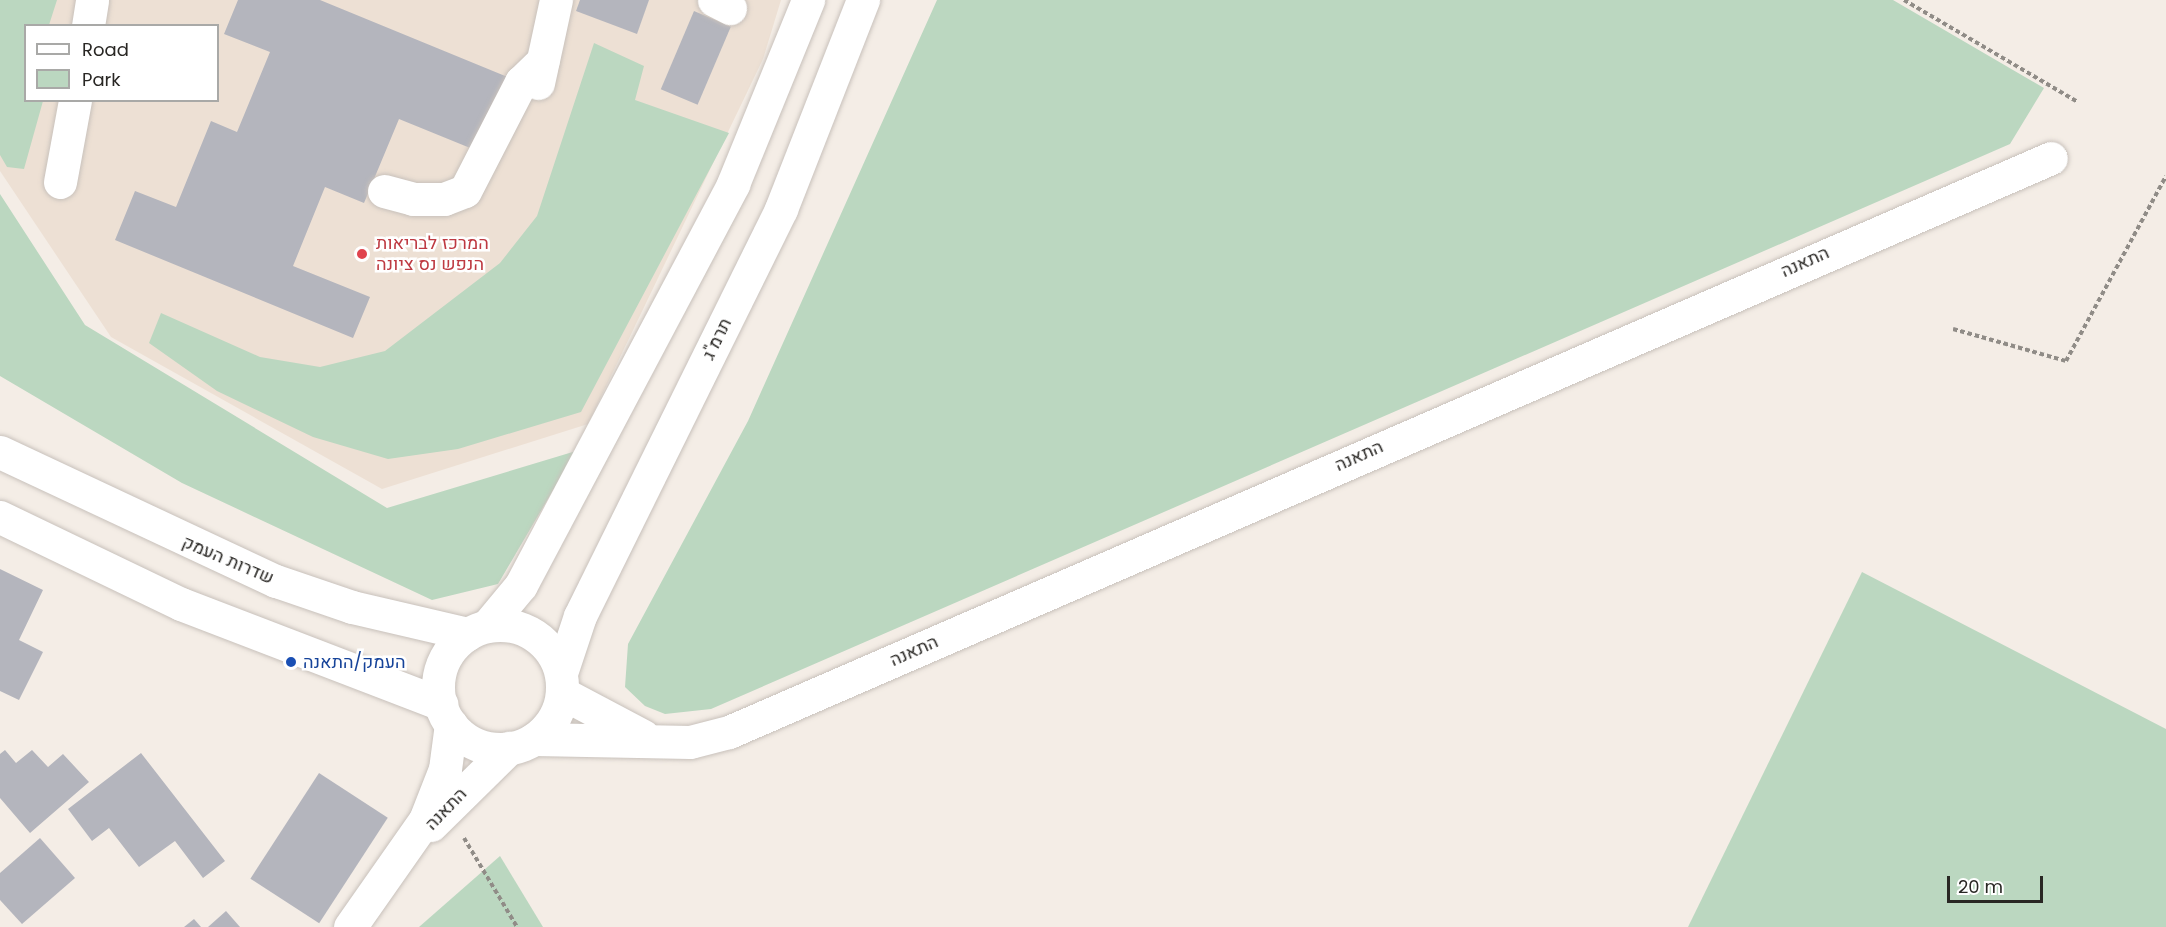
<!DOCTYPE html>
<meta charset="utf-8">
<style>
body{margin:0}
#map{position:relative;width:2166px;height:927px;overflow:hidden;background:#f4ede6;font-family:Poppins,Heebo,sans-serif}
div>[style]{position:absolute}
.built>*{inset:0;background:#ede0d4}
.green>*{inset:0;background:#bbd7c0}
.building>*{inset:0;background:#b4b5bd;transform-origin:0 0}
.path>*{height:4px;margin-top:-2px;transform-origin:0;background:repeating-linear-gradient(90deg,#908c87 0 4.5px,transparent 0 7.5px)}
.roads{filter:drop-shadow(0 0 2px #c8c1bb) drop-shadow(0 0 2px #c8c1bb)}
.minor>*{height:33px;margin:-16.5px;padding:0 16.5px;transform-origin:16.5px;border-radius:16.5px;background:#fff}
.minor>.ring{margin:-16.5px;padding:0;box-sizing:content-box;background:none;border:33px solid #fff;border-radius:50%}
.dots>*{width:16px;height:16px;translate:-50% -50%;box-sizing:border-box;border:3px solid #fff;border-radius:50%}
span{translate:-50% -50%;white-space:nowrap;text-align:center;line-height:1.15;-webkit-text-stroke:5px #fff;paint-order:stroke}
.health-label{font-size:18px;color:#be3a42}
.left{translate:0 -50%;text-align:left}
.street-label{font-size:18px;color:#292724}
.transit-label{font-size:18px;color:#164399}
.legend{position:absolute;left:24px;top:24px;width:195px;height:78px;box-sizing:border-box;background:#fff;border:2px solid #a9a9a7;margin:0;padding:8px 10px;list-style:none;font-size:18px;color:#292724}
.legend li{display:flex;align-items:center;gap:12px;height:30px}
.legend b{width:30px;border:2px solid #a9a9a7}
.scale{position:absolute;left:1947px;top:876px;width:96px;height:27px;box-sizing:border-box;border:3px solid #292724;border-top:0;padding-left:8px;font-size:18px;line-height:21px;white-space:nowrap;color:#292724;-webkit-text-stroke:4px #fff;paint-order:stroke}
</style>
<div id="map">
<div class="built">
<div style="clip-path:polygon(evenodd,0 0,781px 0,763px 59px,588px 424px,382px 489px,111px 337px,0 171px,0 0,26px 26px,218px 26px,218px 100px,26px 100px,26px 26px)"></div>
</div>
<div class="green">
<div style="clip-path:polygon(0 0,57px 0,49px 25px,26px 26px,26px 100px,43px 101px,24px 169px,7px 167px,0 155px)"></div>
<div style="clip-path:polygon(937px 0,1893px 0,2044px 88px,2010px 144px,711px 709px,665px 714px,645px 706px,625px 687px,628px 644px,748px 421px)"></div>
<div style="clip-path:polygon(594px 43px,644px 66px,635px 100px,729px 133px,581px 412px,458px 449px,388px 459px,313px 437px,217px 391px,149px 343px,161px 313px,260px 357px,320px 367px,385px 351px,500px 263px,537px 216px)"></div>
<div style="clip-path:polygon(0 194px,85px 325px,387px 508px,576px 451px,498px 584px,432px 600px,182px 483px,0 376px)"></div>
<div style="clip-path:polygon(1862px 572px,2166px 729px,2166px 927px,1688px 927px)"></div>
<div style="clip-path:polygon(500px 856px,543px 927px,419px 927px)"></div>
</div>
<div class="building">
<div style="clip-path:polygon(238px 0,320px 0,510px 78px,480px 152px,399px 119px,364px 203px,325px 187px,293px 266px,370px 297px,353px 338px,115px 240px,135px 191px,176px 207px,211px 121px,237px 132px,270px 52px,224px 34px)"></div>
<div style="clip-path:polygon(580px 0,649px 0,637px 34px,576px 11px)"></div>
<div style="left:694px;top:11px;width:40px;height:85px;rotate:23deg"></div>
<div style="clip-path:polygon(0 569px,43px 590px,19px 640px,43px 652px,19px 700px,0 691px)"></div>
<div style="clip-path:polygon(5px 750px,16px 763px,32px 750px,48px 767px,63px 754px,89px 782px,30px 833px,0 798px,0 754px)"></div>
<div style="clip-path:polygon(141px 753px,225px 861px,203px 878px,175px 841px,139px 867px,109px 828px,92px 841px,68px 809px)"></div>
<div style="left:319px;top:773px;width:82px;height:126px;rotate:33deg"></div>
<div style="clip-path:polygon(40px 838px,75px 878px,22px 924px,0 900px,0 873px)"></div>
<div style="clip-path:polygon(226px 911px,240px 927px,208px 927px)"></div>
<div style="clip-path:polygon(194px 919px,201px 927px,184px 927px)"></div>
</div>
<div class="path">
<div style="left:1904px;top:0;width:202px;rotate:30.4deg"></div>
<div style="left:1953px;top:329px;width:117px;rotate:15.8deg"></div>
<div style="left:2066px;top:361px;width:210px;rotate:-61.6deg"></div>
<div style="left:464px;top:838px;width:104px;rotate:59.2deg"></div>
</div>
<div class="roads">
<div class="minor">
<div style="left:714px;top:0;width:18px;rotate:27deg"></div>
<div style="left:88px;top:26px;width:26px;rotate:-81deg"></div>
<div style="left:538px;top:83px;width:85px;rotate:-77.8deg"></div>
<div style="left:60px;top:182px;width:83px;rotate:-79.6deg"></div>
<div style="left:384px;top:191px;width:30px;rotate:15deg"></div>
<div style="left:413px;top:199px;width:31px"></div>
<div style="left:444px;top:199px;width:22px;rotate:-21deg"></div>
<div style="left:465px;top:191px;width:123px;rotate:-62.8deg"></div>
<div style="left:521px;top:82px;width:30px;rotate:-44deg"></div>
<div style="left:0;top:452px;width:305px;rotate:25.1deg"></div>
<div style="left:276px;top:581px;width:80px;rotate:18.9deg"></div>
<div style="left:352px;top:607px;width:119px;rotate:13.1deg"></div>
<div style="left:0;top:517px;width:201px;rotate:25.7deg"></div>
<div style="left:181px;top:604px;width:279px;rotate:21deg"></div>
<div class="ring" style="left:438px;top:625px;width:91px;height:91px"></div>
<div style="left:487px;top:626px;width:53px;rotate:-50.3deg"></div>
<div style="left:521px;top:585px;width:454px;rotate:-62.1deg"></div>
<div style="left:733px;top:184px;width:199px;rotate:-67.8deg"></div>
<div style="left:561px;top:673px;width:60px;rotate:-71.6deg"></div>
<div style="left:580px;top:616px;width:454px;rotate:-63.7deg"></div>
<div style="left:781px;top:209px;width:225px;rotate:-68.6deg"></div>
<div style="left:562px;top:693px;width:92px;rotate:28deg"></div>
<div style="left:534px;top:739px;width:156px;rotate:1.1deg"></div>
<div style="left:690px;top:742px;width:40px;rotate:-14.4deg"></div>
<div style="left:729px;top:732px;width:1441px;rotate:-23.47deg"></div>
<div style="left:431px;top:825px;width:110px;rotate:-44.6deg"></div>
<div style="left:350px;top:927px;width:131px;rotate:-55deg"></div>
<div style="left:425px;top:820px;width:55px;rotate:-68.6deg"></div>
<div style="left:445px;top:769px;width:45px;rotate:-82.4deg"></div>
</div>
</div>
<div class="dots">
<div style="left:362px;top:254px;background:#e0444e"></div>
<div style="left:291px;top:662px;background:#1a4fb4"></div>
</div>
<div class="health-label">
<span class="left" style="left:376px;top:254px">המרכז לבריאות<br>הנפש נס ציונה</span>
</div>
<div class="street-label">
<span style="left:1805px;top:262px;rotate:-24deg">התאנה</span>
<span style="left:717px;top:339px;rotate:-64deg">תרמ"ג</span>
<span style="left:1359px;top:456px;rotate:-24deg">התאנה</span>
<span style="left:228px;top:560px;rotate:23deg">שדרות העמק</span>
<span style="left:914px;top:651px;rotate:-24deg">התאנה</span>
<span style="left:446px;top:809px;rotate:-46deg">התאנה</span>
</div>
<div class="transit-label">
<span class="left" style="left:303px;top:662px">העמק/התאנה</span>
</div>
<ul class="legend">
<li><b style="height:8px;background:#fff"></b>Road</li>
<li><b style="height:16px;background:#bbd7c0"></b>Park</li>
</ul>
<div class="scale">20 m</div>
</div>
